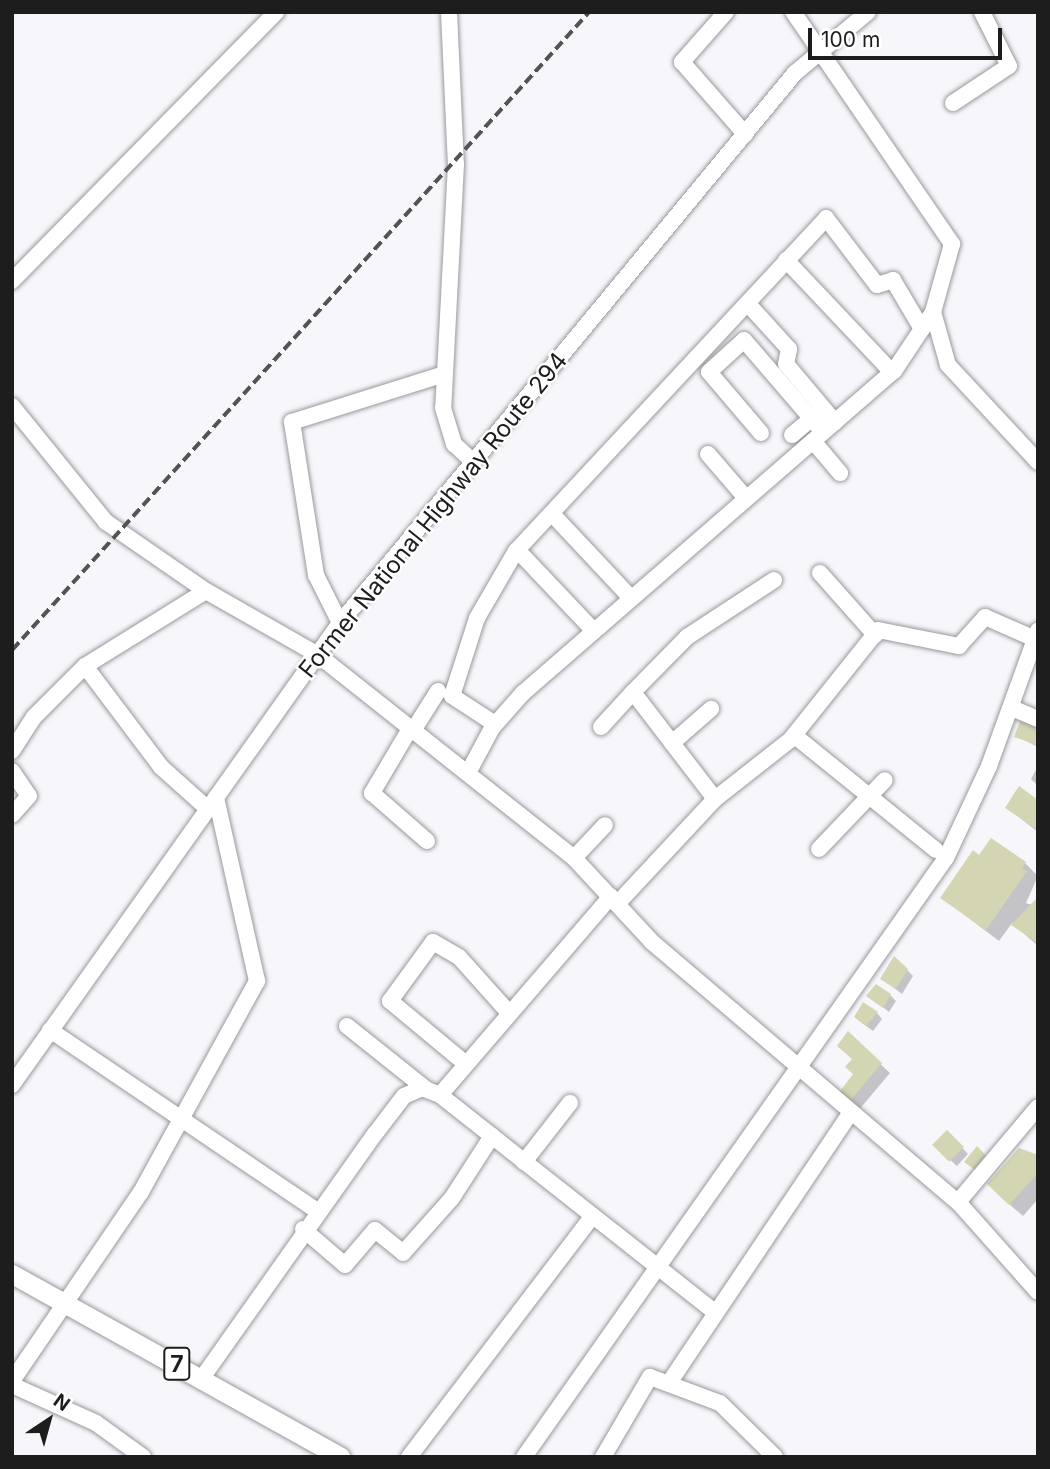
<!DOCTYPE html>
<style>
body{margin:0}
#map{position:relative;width:1050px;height:1469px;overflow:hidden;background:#f6f6fb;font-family:Inter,sans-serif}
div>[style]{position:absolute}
.shadow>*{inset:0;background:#0003}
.building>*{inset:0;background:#d3d5b3;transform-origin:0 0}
.roads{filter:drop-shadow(0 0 2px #99999d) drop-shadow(0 0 2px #99999d)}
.minor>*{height:16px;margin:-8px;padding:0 8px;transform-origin:8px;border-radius:8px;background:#fff}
.major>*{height:19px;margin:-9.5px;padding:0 9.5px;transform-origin:9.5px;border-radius:9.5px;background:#fff}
.rail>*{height:3.5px;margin-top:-1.75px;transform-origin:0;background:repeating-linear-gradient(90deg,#535355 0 10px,transparent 0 15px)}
span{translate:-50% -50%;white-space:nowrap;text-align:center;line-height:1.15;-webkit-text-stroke:5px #fff;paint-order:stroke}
.shield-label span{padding:2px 5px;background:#fff;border:2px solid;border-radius:5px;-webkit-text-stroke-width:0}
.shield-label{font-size:23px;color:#1d1d1e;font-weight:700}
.street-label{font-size:24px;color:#1d1d1e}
.frame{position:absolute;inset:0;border:14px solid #1d1d1e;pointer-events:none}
.north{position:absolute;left:14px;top:1385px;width:70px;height:70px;-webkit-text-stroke:5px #fff;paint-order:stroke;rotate:36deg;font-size:19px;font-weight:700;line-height:28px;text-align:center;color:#1d1d1e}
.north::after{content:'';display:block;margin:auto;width:24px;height:32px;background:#1d1d1e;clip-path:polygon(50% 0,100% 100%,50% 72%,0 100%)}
.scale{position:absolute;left:808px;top:28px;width:194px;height:32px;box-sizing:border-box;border:4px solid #1d1d1e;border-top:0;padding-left:9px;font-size:21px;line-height:24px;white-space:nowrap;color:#1d1d1e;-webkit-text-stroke:5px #fff;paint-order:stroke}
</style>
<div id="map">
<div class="shadow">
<div style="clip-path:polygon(1038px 725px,1038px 747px,1016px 736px)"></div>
<div style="clip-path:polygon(1038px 766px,1038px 786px,1031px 779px)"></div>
<div style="clip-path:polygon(1038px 802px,1038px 832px,1007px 808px)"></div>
<div style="clip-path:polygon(979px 858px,1025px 863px,1038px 876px,1026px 903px,1038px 907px,1038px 946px,1012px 923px,999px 941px,942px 898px)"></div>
<div style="clip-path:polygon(907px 970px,913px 976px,902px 994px,882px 979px)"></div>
<div style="clip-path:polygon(890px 995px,896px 1001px,889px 1012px,869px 996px)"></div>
<div style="clip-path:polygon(877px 1013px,882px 1019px,873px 1031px,862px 1023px)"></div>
<div style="clip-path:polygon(848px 1034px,890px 1073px,858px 1111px,840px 1093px,855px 1075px)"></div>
<div style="clip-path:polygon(947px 1132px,968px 1154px,957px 1166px,936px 1147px)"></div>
<div style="clip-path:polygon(1038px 1156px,1038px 1199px,1023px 1216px,1001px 1197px)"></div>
</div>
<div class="building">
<div style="clip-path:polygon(1022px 716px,1038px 723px,1038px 745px,1014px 737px)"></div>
<div style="clip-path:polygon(1019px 786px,1038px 800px,1038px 830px,1005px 808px)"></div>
<div style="clip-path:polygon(991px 838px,1026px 862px,1022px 869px,1027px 871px,986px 930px,940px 898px,973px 850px,979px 855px)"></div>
<div style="clip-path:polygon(1035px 900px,1038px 902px,1038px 943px,1011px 925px)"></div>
<div style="clip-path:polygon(894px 956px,908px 969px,896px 989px,880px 979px)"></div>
<div style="clip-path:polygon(876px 984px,891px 994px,883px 1008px,866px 996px)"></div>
<div style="clip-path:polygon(863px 1002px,878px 1012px,866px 1026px,854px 1017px)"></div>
<div style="clip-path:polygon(848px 1031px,882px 1063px,848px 1103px,838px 1094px,853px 1074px,845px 1067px,852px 1059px,837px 1046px)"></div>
<div style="left:947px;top:1130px;width:24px;height:21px;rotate:45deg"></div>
<div style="clip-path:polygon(977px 1146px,991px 1161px,981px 1174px,964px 1162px)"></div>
<div style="clip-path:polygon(1019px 1148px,1038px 1155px,1038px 1173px,1009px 1205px,987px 1184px)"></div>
</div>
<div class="roads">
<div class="minor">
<div style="left:449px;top:12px;width:152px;rotate:87.4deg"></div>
<div style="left:456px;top:164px;width:244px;rotate:93deg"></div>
<div style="left:443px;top:408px;width:38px;rotate:73deg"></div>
<div style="left:454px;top:444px;width:26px;rotate:43deg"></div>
<div style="left:726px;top:12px;width:67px;rotate:131.3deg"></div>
<div style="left:682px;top:62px;width:96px;rotate:48.8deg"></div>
<div style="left:953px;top:103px;width:67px;rotate:-33.5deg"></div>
<div style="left:1009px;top:66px;width:60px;rotate:-116.6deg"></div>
<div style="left:786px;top:260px;width:154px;rotate:46.6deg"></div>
<div style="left:12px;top:281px;width:377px;rotate:-45.5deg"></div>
<div style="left:748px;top:304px;width:61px;rotate:47.7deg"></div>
<div style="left:789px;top:349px;width:15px;rotate:101deg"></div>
<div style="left:786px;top:364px;width:76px;rotate:49.8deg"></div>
<div style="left:933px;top:312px;width:55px;rotate:74.2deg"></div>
<div style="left:948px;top:365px;width:132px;rotate:47.1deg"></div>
<div style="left:12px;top:406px;width:149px;rotate:51deg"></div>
<div style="left:106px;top:522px;width:121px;rotate:34.6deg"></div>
<div style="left:206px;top:591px;width:129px;rotate:29.7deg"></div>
<div style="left:318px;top:655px;width:327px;rotate:38.4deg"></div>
<div style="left:574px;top:858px;width:115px;rotate:47.1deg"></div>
<div style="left:652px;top:942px;width:402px;rotate:40.4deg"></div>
<div style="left:958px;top:1202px;width:120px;rotate:48.4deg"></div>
<div style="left:761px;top:433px;width:80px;rotate:-130.4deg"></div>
<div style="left:709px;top:372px;width:47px;rotate:-42.4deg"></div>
<div style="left:744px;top:340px;width:121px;rotate:49.3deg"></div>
<div style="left:792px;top:435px;width:25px;rotate:-40deg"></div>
<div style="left:813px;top:441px;width:42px;rotate:49.8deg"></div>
<div style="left:708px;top:454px;width:58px;rotate:49.2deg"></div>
<div style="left:555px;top:517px;width:111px;rotate:46.8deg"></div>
<div style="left:522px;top:555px;width:103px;rotate:46.6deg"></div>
<div style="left:820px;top:573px;width:83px;rotate:48.4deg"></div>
<div style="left:340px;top:623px;width:54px;rotate:-116.6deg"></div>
<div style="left:316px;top:575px;width:155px;rotate:-98.9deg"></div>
<div style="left:292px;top:422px;width:159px;rotate:-17.5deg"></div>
<div style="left:85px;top:666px;width:126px;rotate:53deg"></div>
<div style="left:161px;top:767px;width:63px;rotate:41.8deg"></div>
<div style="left:633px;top:692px;width:77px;rotate:-45.5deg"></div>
<div style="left:687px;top:637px;width:104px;rotate:-33.2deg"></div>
<div style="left:1012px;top:708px;width:28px;rotate:23deg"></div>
<div style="left:495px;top:724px;width:51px;rotate:-146.9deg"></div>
<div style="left:452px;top:696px;width:82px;rotate:-72.2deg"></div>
<div style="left:477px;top:618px;width:78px;rotate:-59.8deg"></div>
<div style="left:516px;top:551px;width:455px;rotate:-47deg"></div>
<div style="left:826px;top:218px;width:84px;rotate:52.7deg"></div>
<div style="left:877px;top:285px;width:17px;rotate:-17deg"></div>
<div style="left:893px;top:280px;width:57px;rotate:59.4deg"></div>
<div style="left:411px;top:727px;width:77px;rotate:120.6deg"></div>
<div style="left:372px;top:793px;width:73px;rotate:41.1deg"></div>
<div style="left:601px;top:727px;width:47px;rotate:-47.6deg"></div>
<div style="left:633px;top:692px;width:135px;rotate:52.5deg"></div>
<div style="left:414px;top:729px;width:45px;rotate:-57.7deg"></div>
<div style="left:791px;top:739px;width:139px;rotate:-51.4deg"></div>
<div style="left:878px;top:630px;width:83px;rotate:11.2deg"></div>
<div style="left:959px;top:646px;width:39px;rotate:-48deg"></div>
<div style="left:985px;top:617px;width:45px;rotate:23.7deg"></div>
<div style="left:672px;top:743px;width:52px;rotate:-41.1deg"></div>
<div style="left:12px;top:751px;width:40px;rotate:-57.1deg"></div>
<div style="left:34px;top:717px;width:72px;rotate:-45deg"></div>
<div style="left:85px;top:666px;width:142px;rotate:-31.8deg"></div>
<div style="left:12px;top:771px;width:30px;rotate:56deg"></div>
<div style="left:29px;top:796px;width:25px;rotate:132deg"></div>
<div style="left:468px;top:773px;width:51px;rotate:-61.9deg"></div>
<div style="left:492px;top:728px;width:47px;rotate:-48.5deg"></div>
<div style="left:523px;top:693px;width:491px;rotate:-41deg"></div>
<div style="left:894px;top:371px;width:71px;rotate:-56.5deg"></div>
<div style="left:933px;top:312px;width:71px;rotate:-74.4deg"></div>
<div style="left:952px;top:244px;width:281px;rotate:-124.4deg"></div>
<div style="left:819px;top:849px;width:95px;rotate:-46.3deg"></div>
<div style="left:574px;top:858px;width:45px;rotate:-46.8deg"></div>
<div style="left:617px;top:904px;width:144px;rotate:-47deg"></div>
<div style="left:715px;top:799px;width:102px;rotate:-38.2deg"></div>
<div style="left:795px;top:736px;width:181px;rotate:39deg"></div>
<div style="left:347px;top:1026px;width:101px;rotate:38.6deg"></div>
<div style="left:50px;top:1030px;width:323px;rotate:34.1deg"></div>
<div style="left:466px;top:1064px;width:99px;rotate:-140.3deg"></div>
<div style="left:390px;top:1001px;width:73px;rotate:-53.9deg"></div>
<div style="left:433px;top:942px;width:30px;rotate:30deg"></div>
<div style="left:459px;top:957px;width:75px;rotate:48.2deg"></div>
<div style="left:12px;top:1085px;width:567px;rotate:-54.63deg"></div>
<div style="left:340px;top:623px;width:714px;rotate:-50.4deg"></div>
<div style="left:795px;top:73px;width:95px;rotate:-39.9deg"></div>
<div style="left:440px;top:1095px;width:262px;rotate:-49.3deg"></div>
<div style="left:524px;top:1162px;width:75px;rotate:-52.1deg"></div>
<div style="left:958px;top:1202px;width:124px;rotate:-49.9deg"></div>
<div style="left:303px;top:1229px;width:55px;rotate:40.6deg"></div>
<div style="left:345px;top:1265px;width:46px;rotate:-49.4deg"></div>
<div style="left:375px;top:1230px;width:36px;rotate:39deg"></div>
<div style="left:403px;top:1253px;width:74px;rotate:-48.3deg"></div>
<div style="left:452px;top:1198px;width:74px;rotate:-57.2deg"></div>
<div style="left:202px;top:1378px;width:299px;rotate:-54.7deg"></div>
<div style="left:375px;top:1134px;width:48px;rotate:-52.7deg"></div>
<div style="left:404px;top:1096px;width:20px;rotate:-24deg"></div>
<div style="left:422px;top:1088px;width:19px;rotate:21deg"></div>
<div style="left:440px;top:1095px;width:350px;rotate:38.3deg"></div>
<div style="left:671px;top:1380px;width:323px;rotate:-56.1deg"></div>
<div style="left:12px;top:1381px;width:229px;rotate:-55.7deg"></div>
<div style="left:141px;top:1192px;width:241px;rotate:-61.2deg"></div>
<div style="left:257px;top:981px;width:188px;rotate:-102.6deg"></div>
<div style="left:12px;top:1385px;width:92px;rotate:24.3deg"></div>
<div style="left:96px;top:1423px;width:58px;rotate:35.9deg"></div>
<div style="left:409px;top:1457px;width:302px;rotate:-52.7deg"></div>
<div style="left:524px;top:1457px;width:733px;rotate:-54.84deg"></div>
<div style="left:946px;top:858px;width:102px;rotate:-64.9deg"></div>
<div style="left:989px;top:766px;width:144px;rotate:-70.1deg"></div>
<div style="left:603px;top:1457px;width:93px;rotate:-59.6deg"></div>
<div style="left:650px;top:1377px;width:75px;rotate:20.4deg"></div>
<div style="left:720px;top:1403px;width:77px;rotate:44.5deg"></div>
</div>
<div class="major">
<div style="left:12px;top:1274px;width:376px;rotate:29.1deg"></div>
</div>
</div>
<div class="rail">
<div style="left:12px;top:650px;width:860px;rotate:-47.87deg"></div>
</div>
<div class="shield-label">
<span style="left:177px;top:1364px">7</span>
</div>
<div class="street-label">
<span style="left:433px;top:515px;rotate:-51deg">Former National Highway Route 294</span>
</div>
<div class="frame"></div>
<div class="north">N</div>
<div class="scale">100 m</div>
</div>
